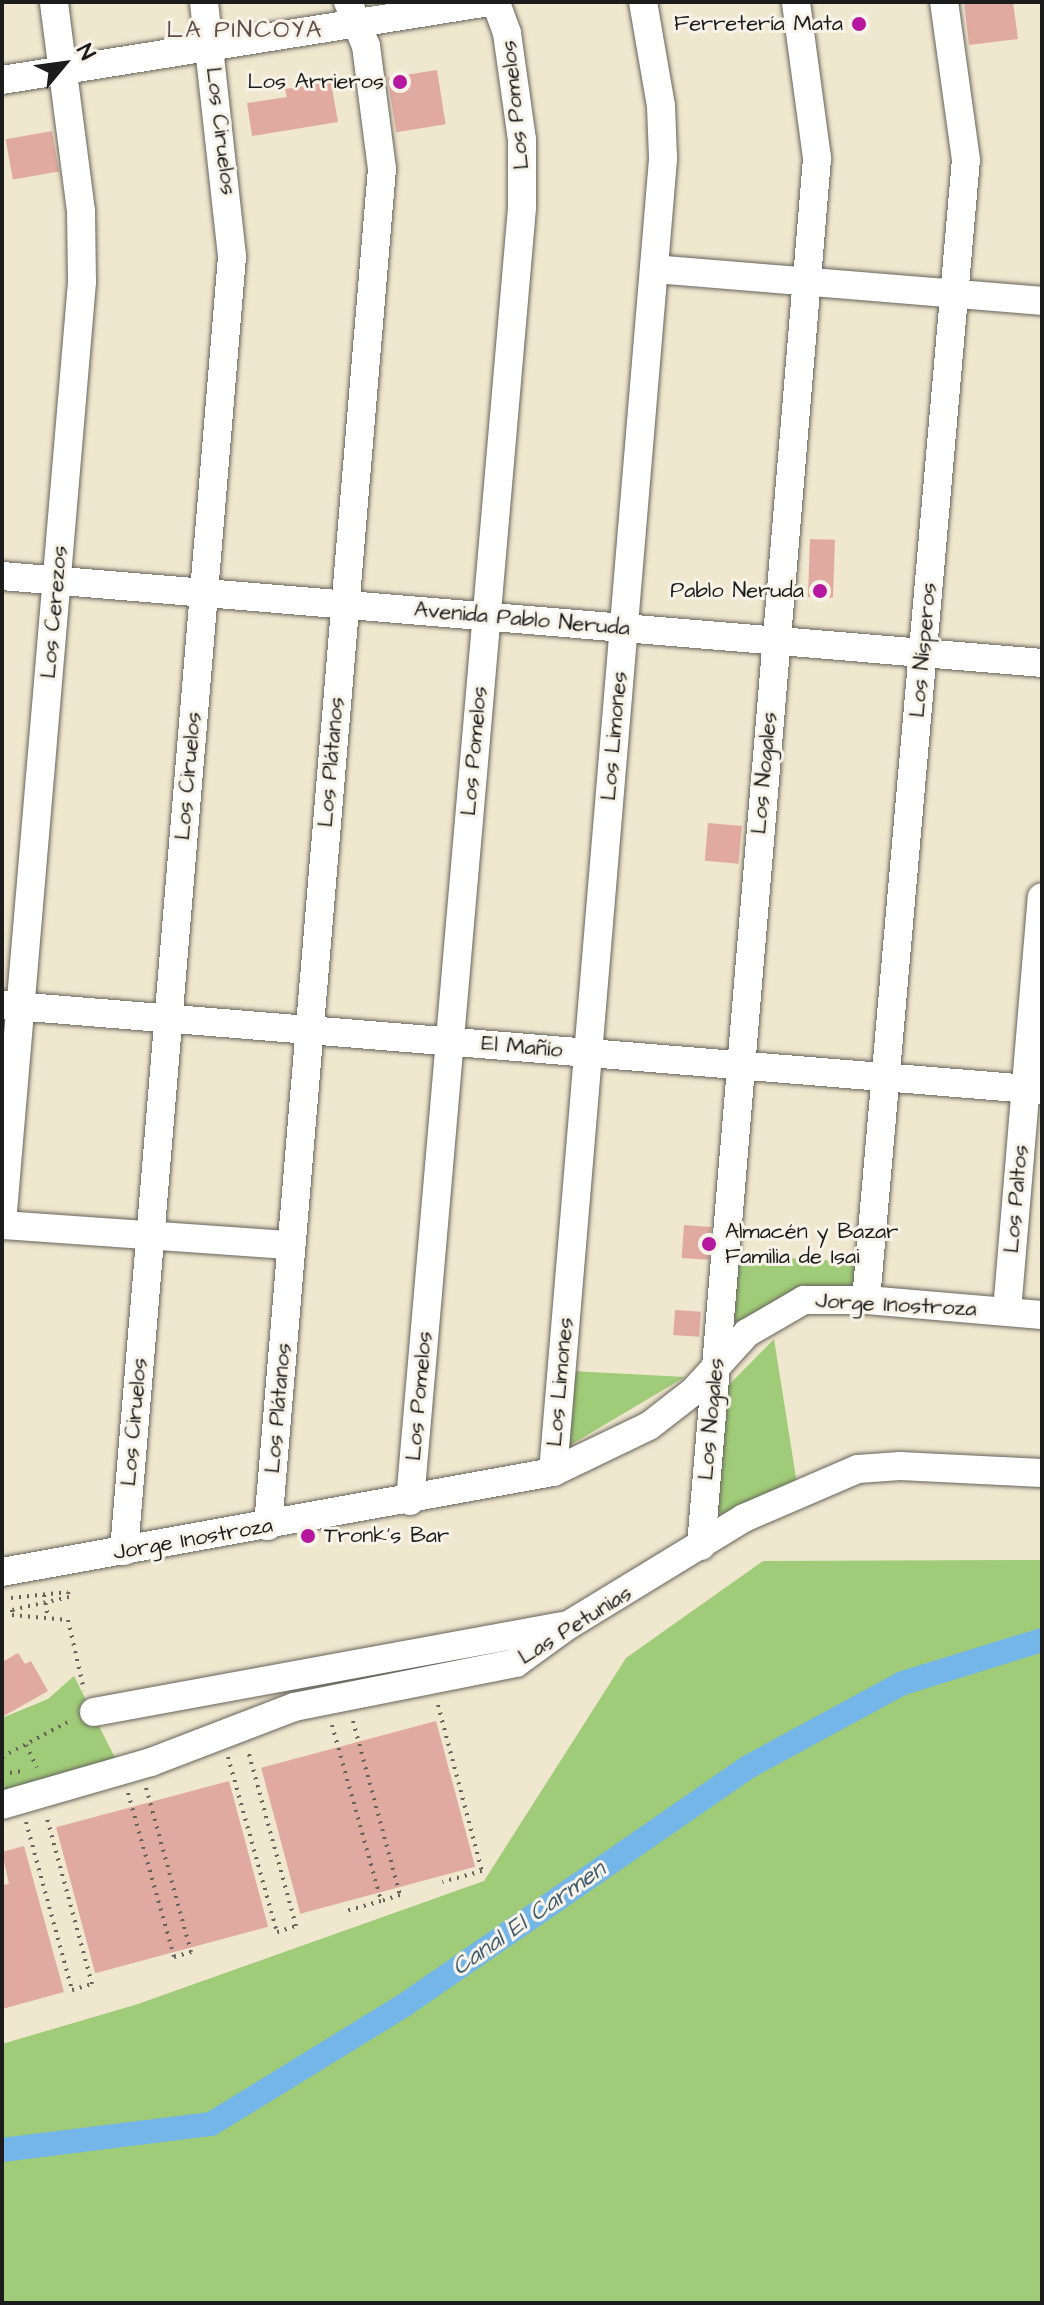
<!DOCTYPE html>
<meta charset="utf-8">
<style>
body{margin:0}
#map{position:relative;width:1044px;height:2305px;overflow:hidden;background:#efe7ce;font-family:"Architects Daughter",sans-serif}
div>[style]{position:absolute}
.green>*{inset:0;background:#a0cb78}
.canal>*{height:24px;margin:-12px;padding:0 12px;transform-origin:12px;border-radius:12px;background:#75b6e9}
.building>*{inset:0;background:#e1aaa1;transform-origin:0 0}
.path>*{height:4px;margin-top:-2px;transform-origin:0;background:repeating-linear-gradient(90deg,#66635a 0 2px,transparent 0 8px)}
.roads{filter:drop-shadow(0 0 2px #66635a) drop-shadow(0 0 2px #66635a)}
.minor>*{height:28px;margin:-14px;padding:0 14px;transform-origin:14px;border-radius:14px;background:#fff}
.dots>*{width:22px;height:22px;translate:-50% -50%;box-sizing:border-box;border:4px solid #f7f3e8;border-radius:50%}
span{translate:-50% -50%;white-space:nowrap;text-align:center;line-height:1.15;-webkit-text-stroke:6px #f7f3e8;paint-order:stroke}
.poi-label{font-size:22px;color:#1c1c1c}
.right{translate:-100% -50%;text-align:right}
.left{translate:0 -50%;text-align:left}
.street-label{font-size:22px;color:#1c1c1c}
.neighbourhood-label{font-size:24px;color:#614e4b;letter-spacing:2px}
.water-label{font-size:24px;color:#405a6e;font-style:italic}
.frame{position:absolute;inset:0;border:4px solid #1c1c1c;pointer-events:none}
.north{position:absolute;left:24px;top:24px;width:80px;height:80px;-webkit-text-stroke:6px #f7f3e8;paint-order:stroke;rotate:61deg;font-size:22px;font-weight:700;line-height:32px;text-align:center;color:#1c1c1c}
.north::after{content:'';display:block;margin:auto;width:28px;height:36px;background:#1c1c1c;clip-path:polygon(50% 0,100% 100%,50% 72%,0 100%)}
</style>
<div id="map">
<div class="green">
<div style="clip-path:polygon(730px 1255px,860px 1262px,858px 1288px,800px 1289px,740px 1321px,727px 1321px)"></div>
<div style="clip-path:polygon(774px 1339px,797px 1484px,725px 1516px,712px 1506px,721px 1393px)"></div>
<div style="clip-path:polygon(572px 1371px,685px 1377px,562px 1450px)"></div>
<div style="clip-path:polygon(1042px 1560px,1042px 2303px,2px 2303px,2px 2044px,138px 2004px,484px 1881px,626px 1658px,763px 1561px)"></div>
<div style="clip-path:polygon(74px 1676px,117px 1762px,2px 1791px,2px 1718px,48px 1699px)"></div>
</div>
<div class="canal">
<div style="left:2px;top:2150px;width:211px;rotate:-7.1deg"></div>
<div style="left:211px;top:2124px;width:225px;rotate:-31.6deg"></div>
<div style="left:403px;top:2006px;width:420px;rotate:-34.7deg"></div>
<div style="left:748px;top:1767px;width:176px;rotate:-28.5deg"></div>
<div style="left:903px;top:1683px;width:145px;rotate:-17.2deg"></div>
</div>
<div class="building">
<div style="clip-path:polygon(964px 2px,1013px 2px,1018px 39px,969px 45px)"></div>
<div style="left:437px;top:70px;width:55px;height:50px;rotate:81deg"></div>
<div style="clip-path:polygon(331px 82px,338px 122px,252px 136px,247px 103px,287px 97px,285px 89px)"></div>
<div style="left:52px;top:131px;width:41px;height:47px;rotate:80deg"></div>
<div style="left:810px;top:539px;width:25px;height:58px;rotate:2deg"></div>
<div style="left:708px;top:823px;width:34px;height:38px;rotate:5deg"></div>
<div style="left:684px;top:1225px;width:27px;height:33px;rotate:4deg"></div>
<div style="left:675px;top:1310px;width:26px;height:25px;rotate:4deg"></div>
<div style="clip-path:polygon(18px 1653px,25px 1664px,31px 1661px,48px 1691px,2px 1717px,2px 1662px)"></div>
<div style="left:436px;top:1721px;width:151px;height:181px;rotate:75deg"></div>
<div style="left:229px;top:1781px;width:151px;height:179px;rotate:75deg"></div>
<div style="clip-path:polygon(24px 1846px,64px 1992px,2px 2009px,2px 1885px,9px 1884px,2px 1852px)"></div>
</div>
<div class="path">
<div style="left:44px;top:1595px;width:23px;rotate:80deg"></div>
<div style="left:11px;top:1598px;width:57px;rotate:-6deg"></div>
<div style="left:68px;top:1592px;width:5px;rotate:79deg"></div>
<div style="left:69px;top:1597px;width:58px;rotate:167.2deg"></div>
<div style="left:12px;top:1610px;width:5px;rotate:90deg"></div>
<div style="left:12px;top:1615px;width:56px;rotate:5.1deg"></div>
<div style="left:68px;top:1620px;width:72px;rotate:77.1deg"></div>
<div style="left:438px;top:1705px;width:172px;rotate:75.2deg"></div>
<div style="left:482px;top:1871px;width:41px;rotate:164.6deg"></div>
<div style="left:353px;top:1721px;width:180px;rotate:74.9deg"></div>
<div style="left:400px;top:1895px;width:20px;rotate:162deg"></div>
<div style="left:332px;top:1725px;width:183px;rotate:74.4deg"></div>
<div style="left:381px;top:1901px;width:37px;rotate:164deg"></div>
<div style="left:26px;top:1745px;width:25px;rotate:64deg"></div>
<div style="left:2px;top:1757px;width:78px;rotate:-28.2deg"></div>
<div style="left:228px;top:1757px;width:182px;rotate:74.4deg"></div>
<div style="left:277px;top:1932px;width:20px;rotate:-18deg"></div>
<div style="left:296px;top:1926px;width:181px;rotate:-105.3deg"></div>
<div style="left:2px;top:1774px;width:21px;rotate:-8deg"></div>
<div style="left:128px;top:1793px;width:170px;rotate:74.3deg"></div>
<div style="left:174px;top:1957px;width:18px;rotate:-16deg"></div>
<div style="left:191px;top:1952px;width:171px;rotate:-105.3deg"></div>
<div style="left:26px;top:1822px;width:174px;rotate:74.7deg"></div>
<div style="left:72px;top:1990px;width:21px;rotate:-17deg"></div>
<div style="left:92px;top:1984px;width:175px;rotate:-105.2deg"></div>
</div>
<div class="roads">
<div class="minor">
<div style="left:2px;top:80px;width:493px;rotate:-9.1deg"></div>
<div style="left:654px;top:269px;width:389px;rotate:4.7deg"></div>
<div style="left:2px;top:576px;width:1044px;rotate:4.78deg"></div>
<div style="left:3px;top:1005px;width:1042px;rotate:4.68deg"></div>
<div style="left:2px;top:1223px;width:944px;rotate:-85.14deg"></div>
<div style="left:82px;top:282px;width:71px;rotate:-90.8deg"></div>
<div style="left:81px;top:211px;width:211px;rotate:-97.4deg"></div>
<div style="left:2px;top:1225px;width:290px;rotate:4deg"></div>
<div style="left:866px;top:1300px;width:1144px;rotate:-84.99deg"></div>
<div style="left:966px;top:160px;width:160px;rotate:-97.9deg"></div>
<div style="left:1007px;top:1311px;width:415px;rotate:-85.2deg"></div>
<div style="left:553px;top:1472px;width:1319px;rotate:-85.21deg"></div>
<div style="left:663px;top:158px;width:52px;rotate:-92.2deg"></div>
<div style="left:661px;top:106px;width:106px;rotate:-99.8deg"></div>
<div style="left:410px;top:1501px;width:1299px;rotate:-85.05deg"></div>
<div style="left:522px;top:207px;width:67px;rotate:-90deg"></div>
<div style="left:522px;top:140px;width:108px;rotate:-98deg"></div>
<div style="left:507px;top:33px;width:33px;rotate:-110deg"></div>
<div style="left:268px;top:1526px;width:1362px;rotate:-85.2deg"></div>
<div style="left:382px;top:169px;width:124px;rotate:-97.4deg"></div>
<div style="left:366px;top:46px;width:48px;rotate:-112.2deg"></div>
<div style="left:701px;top:1546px;width:1393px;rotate:-85.22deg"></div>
<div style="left:817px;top:158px;width:157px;rotate:-97.7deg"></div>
<div style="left:124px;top:1551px;width:1299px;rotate:-85.23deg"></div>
<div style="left:232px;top:256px;width:256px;rotate:-96.3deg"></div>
<div style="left:2px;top:1572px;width:560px;rotate:-10.29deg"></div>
<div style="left:553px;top:1472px;width:106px;rotate:-25.6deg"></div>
<div style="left:649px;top:1426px;width:57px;rotate:-37.9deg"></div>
<div style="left:694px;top:1391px;width:79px;rotate:-47.6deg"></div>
<div style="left:747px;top:1333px;width:66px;rotate:-30.1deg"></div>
<div style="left:804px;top:1300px;width:62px"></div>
<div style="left:866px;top:1300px;width:177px;rotate:4.9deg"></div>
<div style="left:94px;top:1712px;width:476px;rotate:-10.4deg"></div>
<div style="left:2px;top:1805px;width:155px;rotate:-16.1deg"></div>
<div style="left:151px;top:1762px;width:153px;rotate:-21deg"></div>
<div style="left:294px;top:1707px;width:226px;rotate:-11.2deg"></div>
<div style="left:516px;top:1663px;width:63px;rotate:-36deg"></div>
<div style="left:567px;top:1626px;width:207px;rotate:-31.4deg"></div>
<div style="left:744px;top:1518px;width:124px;rotate:-23.3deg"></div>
<div style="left:858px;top:1469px;width:42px;rotate:-4.1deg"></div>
<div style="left:900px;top:1466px;width:142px;rotate:2.8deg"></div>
</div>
</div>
<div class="dots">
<div style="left:859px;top:24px;background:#b5179e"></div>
<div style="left:400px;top:82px;background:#b5179e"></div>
<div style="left:820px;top:591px;background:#b5179e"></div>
<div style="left:709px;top:1244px;background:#b5179e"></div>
<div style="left:308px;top:1536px;background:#b5179e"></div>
</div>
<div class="poi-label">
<span class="right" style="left:843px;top:24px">Ferretería Mata</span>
<span class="right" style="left:384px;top:82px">Los Arrieros</span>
<span class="right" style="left:804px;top:591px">Pablo Neruda</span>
<span class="left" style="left:725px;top:1244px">Almacén y Bazar<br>Familia de Isai</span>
<span class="left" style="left:324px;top:1536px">Tronk's Bar</span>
</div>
<div class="street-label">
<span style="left:515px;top:105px;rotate:-96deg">Los Pomelos</span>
<span style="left:221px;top:131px;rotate:83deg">Los Ciruelos</span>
<span style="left:54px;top:612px;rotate:-85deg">Los Cerezos</span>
<span style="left:522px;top:619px;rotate:5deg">Avenida Pablo Neruda</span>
<span style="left:923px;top:650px;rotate:-85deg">Los Nísperos</span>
<span style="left:614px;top:736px;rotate:-85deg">Los Limones</span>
<span style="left:474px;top:751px;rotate:-85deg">Los Pomelos</span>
<span style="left:331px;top:762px;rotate:-85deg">Los Plátanos</span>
<span style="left:764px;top:773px;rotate:-85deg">Los Nogales</span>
<span style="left:188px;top:776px;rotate:-85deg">Los Ciruelos</span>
<span style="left:522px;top:1047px;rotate:5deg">El Mañío</span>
<span style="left:1016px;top:1199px;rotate:-85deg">Los Paltos</span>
<span style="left:896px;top:1305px;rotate:3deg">Jorge Inostroza</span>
<span style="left:560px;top:1382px;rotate:-85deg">Los Limones</span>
<span style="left:419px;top:1396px;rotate:-85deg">Los Pomelos</span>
<span style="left:278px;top:1408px;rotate:-85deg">Los Plátanos</span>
<span style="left:711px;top:1419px;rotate:-85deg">Los Nogales</span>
<span style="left:134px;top:1422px;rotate:-85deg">Los Ciruelos</span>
<span style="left:193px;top:1539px;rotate:-10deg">Jorge Inostroza</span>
<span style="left:575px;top:1625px;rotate:-32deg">Las Petunias</span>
</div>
<div class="neighbourhood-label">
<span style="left:245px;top:31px">LA PINCOYA</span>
</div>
<div class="water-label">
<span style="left:529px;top:1919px;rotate:-35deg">Canal El Carmen</span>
</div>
<div class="frame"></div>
<div class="north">N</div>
</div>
